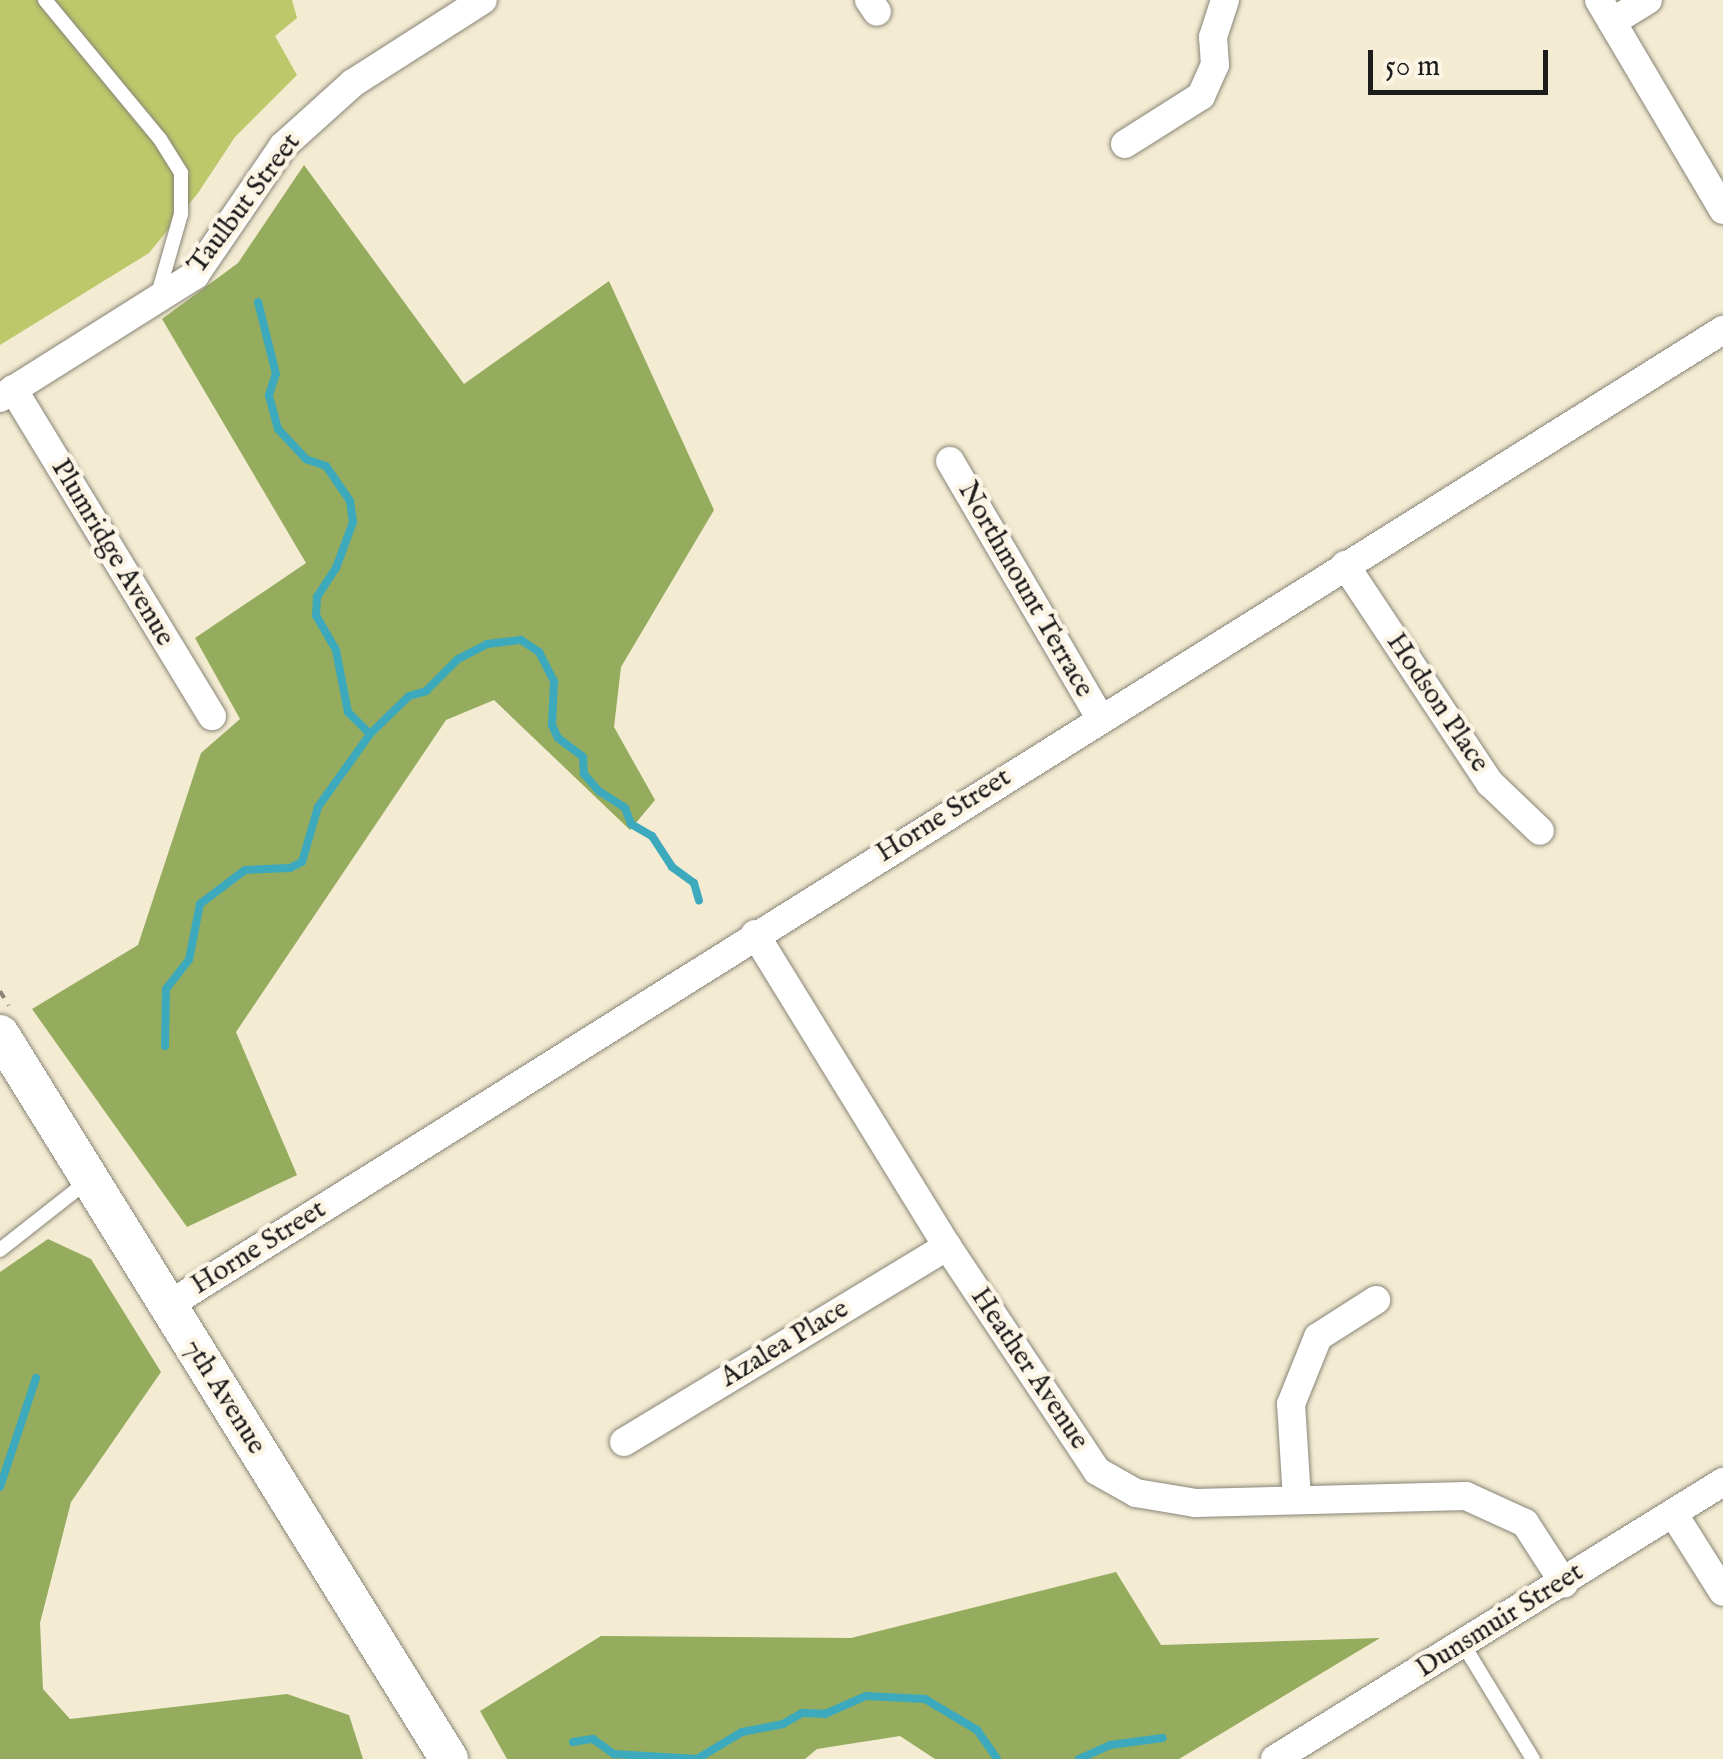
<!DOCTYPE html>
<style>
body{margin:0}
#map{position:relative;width:1723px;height:1759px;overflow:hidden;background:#f3ebd2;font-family:"IM FELL English",serif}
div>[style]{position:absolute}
.green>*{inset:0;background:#bcc86a}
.forest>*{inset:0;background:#95ac5e}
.stream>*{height:8px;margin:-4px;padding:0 4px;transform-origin:4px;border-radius:4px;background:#3da9bd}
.path>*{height:4px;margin-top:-2px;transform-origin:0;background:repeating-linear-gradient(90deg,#888477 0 8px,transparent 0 16px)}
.roads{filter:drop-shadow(0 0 2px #888477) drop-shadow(0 0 2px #888477)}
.lane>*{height:14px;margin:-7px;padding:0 7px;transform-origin:7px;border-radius:7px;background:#fff}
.street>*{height:28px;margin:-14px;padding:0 14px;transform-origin:14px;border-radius:14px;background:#fff}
.secondary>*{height:38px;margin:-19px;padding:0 19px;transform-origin:19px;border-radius:19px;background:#fff}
span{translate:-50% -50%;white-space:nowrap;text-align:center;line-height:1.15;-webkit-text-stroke:9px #fcf5e5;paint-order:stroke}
.street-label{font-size:28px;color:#1c1c1c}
.scale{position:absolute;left:1368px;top:50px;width:180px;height:45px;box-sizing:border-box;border:5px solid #1c1c1c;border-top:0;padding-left:12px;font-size:30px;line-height:35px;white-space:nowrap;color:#1c1c1c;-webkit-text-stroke:8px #fcf5e5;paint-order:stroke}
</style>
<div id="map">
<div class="green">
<div style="clip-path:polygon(0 0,292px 0,297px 18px,275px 36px,297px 75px,235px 137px,198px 193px,149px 253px,0 345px)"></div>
</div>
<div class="forest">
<div style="clip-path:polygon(304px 165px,464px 384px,609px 281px,714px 510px,621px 667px,614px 727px,655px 800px,630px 830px,494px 700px,446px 720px,236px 1032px,297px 1175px,187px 1227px,32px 1009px,138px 945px,201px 753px,240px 719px,195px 638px,306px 563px,162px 319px,238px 263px)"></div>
<div style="clip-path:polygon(48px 1239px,91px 1259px,161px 1372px,71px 1502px,40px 1623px,43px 1689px,70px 1719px,287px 1694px,349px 1715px,363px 1759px,0 1759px,0 1272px)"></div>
<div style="clip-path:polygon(1116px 1572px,1161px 1645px,1380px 1638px,1179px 1759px,935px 1759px,900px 1736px,817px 1749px,805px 1759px,507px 1759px,480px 1711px,601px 1636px,851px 1638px)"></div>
</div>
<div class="stream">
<div style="left:370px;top:734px;width:54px;rotate:-44.3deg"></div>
<div style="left:409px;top:696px;width:18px;rotate:-16deg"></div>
<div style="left:426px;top:691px;width:45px;rotate:-45deg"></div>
<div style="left:458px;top:659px;width:33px;rotate:-27deg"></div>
<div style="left:487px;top:644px;width:34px;rotate:-7deg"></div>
<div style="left:521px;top:640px;width:22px;rotate:34deg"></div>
<div style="left:539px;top:652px;width:34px;rotate:63deg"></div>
<div style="left:554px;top:682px;width:43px;rotate:92.7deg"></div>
<div style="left:552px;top:725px;width:14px;rotate:65deg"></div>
<div style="left:558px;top:738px;width:31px;rotate:37deg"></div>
<div style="left:583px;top:757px;width:17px;rotate:87deg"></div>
<div style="left:584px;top:774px;width:23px;rotate:49deg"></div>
<div style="left:599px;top:791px;width:31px;rotate:33deg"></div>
<div style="left:625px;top:808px;width:17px;rotate:69deg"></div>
<div style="left:631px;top:824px;width:24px;rotate:30deg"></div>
<div style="left:652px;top:836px;width:37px;rotate:57deg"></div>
<div style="left:672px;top:867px;width:27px;rotate:36deg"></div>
<div style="left:694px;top:883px;width:18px;rotate:74deg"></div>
<div style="left:165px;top:1046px;width:57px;rotate:-89deg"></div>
<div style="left:166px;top:989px;width:37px;rotate:-52deg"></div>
<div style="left:189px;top:960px;width:57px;rotate:-78.9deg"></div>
<div style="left:200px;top:904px;width:56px;rotate:-37.1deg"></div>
<div style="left:245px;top:870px;width:45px;rotate:-2.5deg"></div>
<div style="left:290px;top:868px;width:13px;rotate:-27deg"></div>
<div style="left:302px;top:862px;width:57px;rotate:-73.8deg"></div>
<div style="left:318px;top:807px;width:90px;rotate:-54.5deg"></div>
<div style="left:370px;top:734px;width:31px;rotate:-135deg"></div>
<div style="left:348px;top:712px;width:63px;rotate:-101deg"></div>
<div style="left:336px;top:650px;width:39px;rotate:-120deg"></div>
<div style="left:316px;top:616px;width:19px;rotate:-87deg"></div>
<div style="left:317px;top:597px;width:35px;rotate:-57deg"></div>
<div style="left:336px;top:568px;width:49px;rotate:-69.7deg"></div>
<div style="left:353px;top:522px;width:21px;rotate:-98deg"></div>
<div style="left:350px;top:501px;width:42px;rotate:-124.4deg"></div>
<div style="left:326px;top:466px;width:21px;rotate:-161deg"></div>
<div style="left:306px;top:459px;width:41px;rotate:-133deg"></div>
<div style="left:278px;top:429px;width:35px;rotate:-105deg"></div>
<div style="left:269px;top:395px;width:22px;rotate:-72deg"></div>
<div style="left:276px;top:374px;width:74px;rotate:-104deg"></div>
<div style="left:0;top:1487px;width:115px;rotate:-71.7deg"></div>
<div style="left:573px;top:1742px;width:20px;rotate:-9deg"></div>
<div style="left:593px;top:1739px;width:26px;rotate:36deg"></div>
<div style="left:614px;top:1754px;width:83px;rotate:3.4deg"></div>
<div style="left:697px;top:1759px;width:52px;rotate:-31deg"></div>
<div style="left:742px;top:1732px;width:42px;rotate:-11deg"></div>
<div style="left:783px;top:1724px;width:22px;rotate:-30deg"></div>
<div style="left:802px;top:1713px;width:23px;rotate:2deg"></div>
<div style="left:825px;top:1714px;width:45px;rotate:-23.7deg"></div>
<div style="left:866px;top:1696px;width:59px;rotate:2.9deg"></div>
<div style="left:925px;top:1699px;width:61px;rotate:30.8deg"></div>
<div style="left:977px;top:1730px;width:35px;rotate:55deg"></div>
<div style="left:1079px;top:1759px;width:34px;rotate:-24deg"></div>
<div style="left:1110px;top:1745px;width:53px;rotate:-7.5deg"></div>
</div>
<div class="path">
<div style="left:0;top:991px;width:17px;rotate:59deg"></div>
</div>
<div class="roads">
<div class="lane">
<div style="left:45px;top:0;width:180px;rotate:50.4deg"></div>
<div style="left:160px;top:139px;width:40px;rotate:58deg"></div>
<div style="left:181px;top:173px;width:41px;rotate:90deg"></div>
<div style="left:181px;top:214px;width:83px;rotate:106deg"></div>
<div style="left:0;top:1250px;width:113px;rotate:-38.2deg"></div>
<div style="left:1463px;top:1644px;width:135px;rotate:58.7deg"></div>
</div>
<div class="street">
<div style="left:869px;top:0;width:14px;rotate:56deg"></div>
<div style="left:1599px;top:0;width:244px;rotate:59.4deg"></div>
<div style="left:1612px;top:22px;width:42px;rotate:-31.4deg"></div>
<div style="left:1125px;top:144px;width:90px;rotate:-32.3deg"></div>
<div style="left:1201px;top:96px;width:34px;rotate:-66deg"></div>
<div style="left:1215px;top:65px;width:28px;rotate:-94deg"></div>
<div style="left:1213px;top:37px;width:39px;rotate:-72deg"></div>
<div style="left:13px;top:389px;width:383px;rotate:58.7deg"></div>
<div style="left:0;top:398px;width:231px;rotate:-32.2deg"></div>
<div style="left:195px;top:275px;width:156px;rotate:-55.7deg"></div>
<div style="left:283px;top:146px;width:94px;rotate:-42deg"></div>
<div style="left:353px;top:83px;width:154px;rotate:-32.6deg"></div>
<div style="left:950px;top:461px;width:298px;rotate:59.7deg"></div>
<div style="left:1345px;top:565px;width:262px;rotate:56.4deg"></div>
<div style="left:1490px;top:783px;width:69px;rotate:43.8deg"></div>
<div style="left:755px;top:934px;width:366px;rotate:58.4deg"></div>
<div style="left:947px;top:1246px;width:270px;rotate:56.3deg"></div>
<div style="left:1097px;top:1471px;width:45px;rotate:29.4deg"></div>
<div style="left:1136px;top:1493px;width:61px;rotate:9.5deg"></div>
<div style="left:1196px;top:1503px;width:270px;rotate:-1.5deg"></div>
<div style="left:1466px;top:1496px;width:65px;rotate:24.6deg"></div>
<div style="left:1525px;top:1523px;width:72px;rotate:57deg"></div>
<div style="left:167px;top:1306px;width:1837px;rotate:-32.1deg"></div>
<div style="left:624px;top:1442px;width:378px;rotate:-31.2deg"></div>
<div style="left:1297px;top:1499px;width:95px;rotate:-93.6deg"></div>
<div style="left:1291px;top:1404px;width:72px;rotate:-68.1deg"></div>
<div style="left:1318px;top:1337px;width:69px;rotate:-32.5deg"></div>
<div style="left:1673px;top:1513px;width:93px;rotate:57.7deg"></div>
<div style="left:1275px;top:1759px;width:527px;rotate:-31.73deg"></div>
</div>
<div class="secondary">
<div style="left:0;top:1034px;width:853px;rotate:58.23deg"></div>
</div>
</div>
<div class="street-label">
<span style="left:245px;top:204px;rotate:-53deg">Taulbut Street</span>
<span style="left:112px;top:553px;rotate:59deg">Plumridge Avenue</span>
<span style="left:1025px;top:590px;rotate:60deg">Northmount Terrace</span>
<span style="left:1437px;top:703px;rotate:56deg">Hodson Place</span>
<span style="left:944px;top:816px;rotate:-32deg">Horne Street</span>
<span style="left:259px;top:1248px;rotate:-32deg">Horne Street</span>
<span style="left:785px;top:1344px;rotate:-31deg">Azalea Place</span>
<span style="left:1029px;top:1369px;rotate:56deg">Heather Avenue</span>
<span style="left:224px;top:1397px;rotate:58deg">7th Avenue</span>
<span style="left:1500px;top:1621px;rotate:-32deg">Dunsmuir Street</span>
</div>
<div class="scale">50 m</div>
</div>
